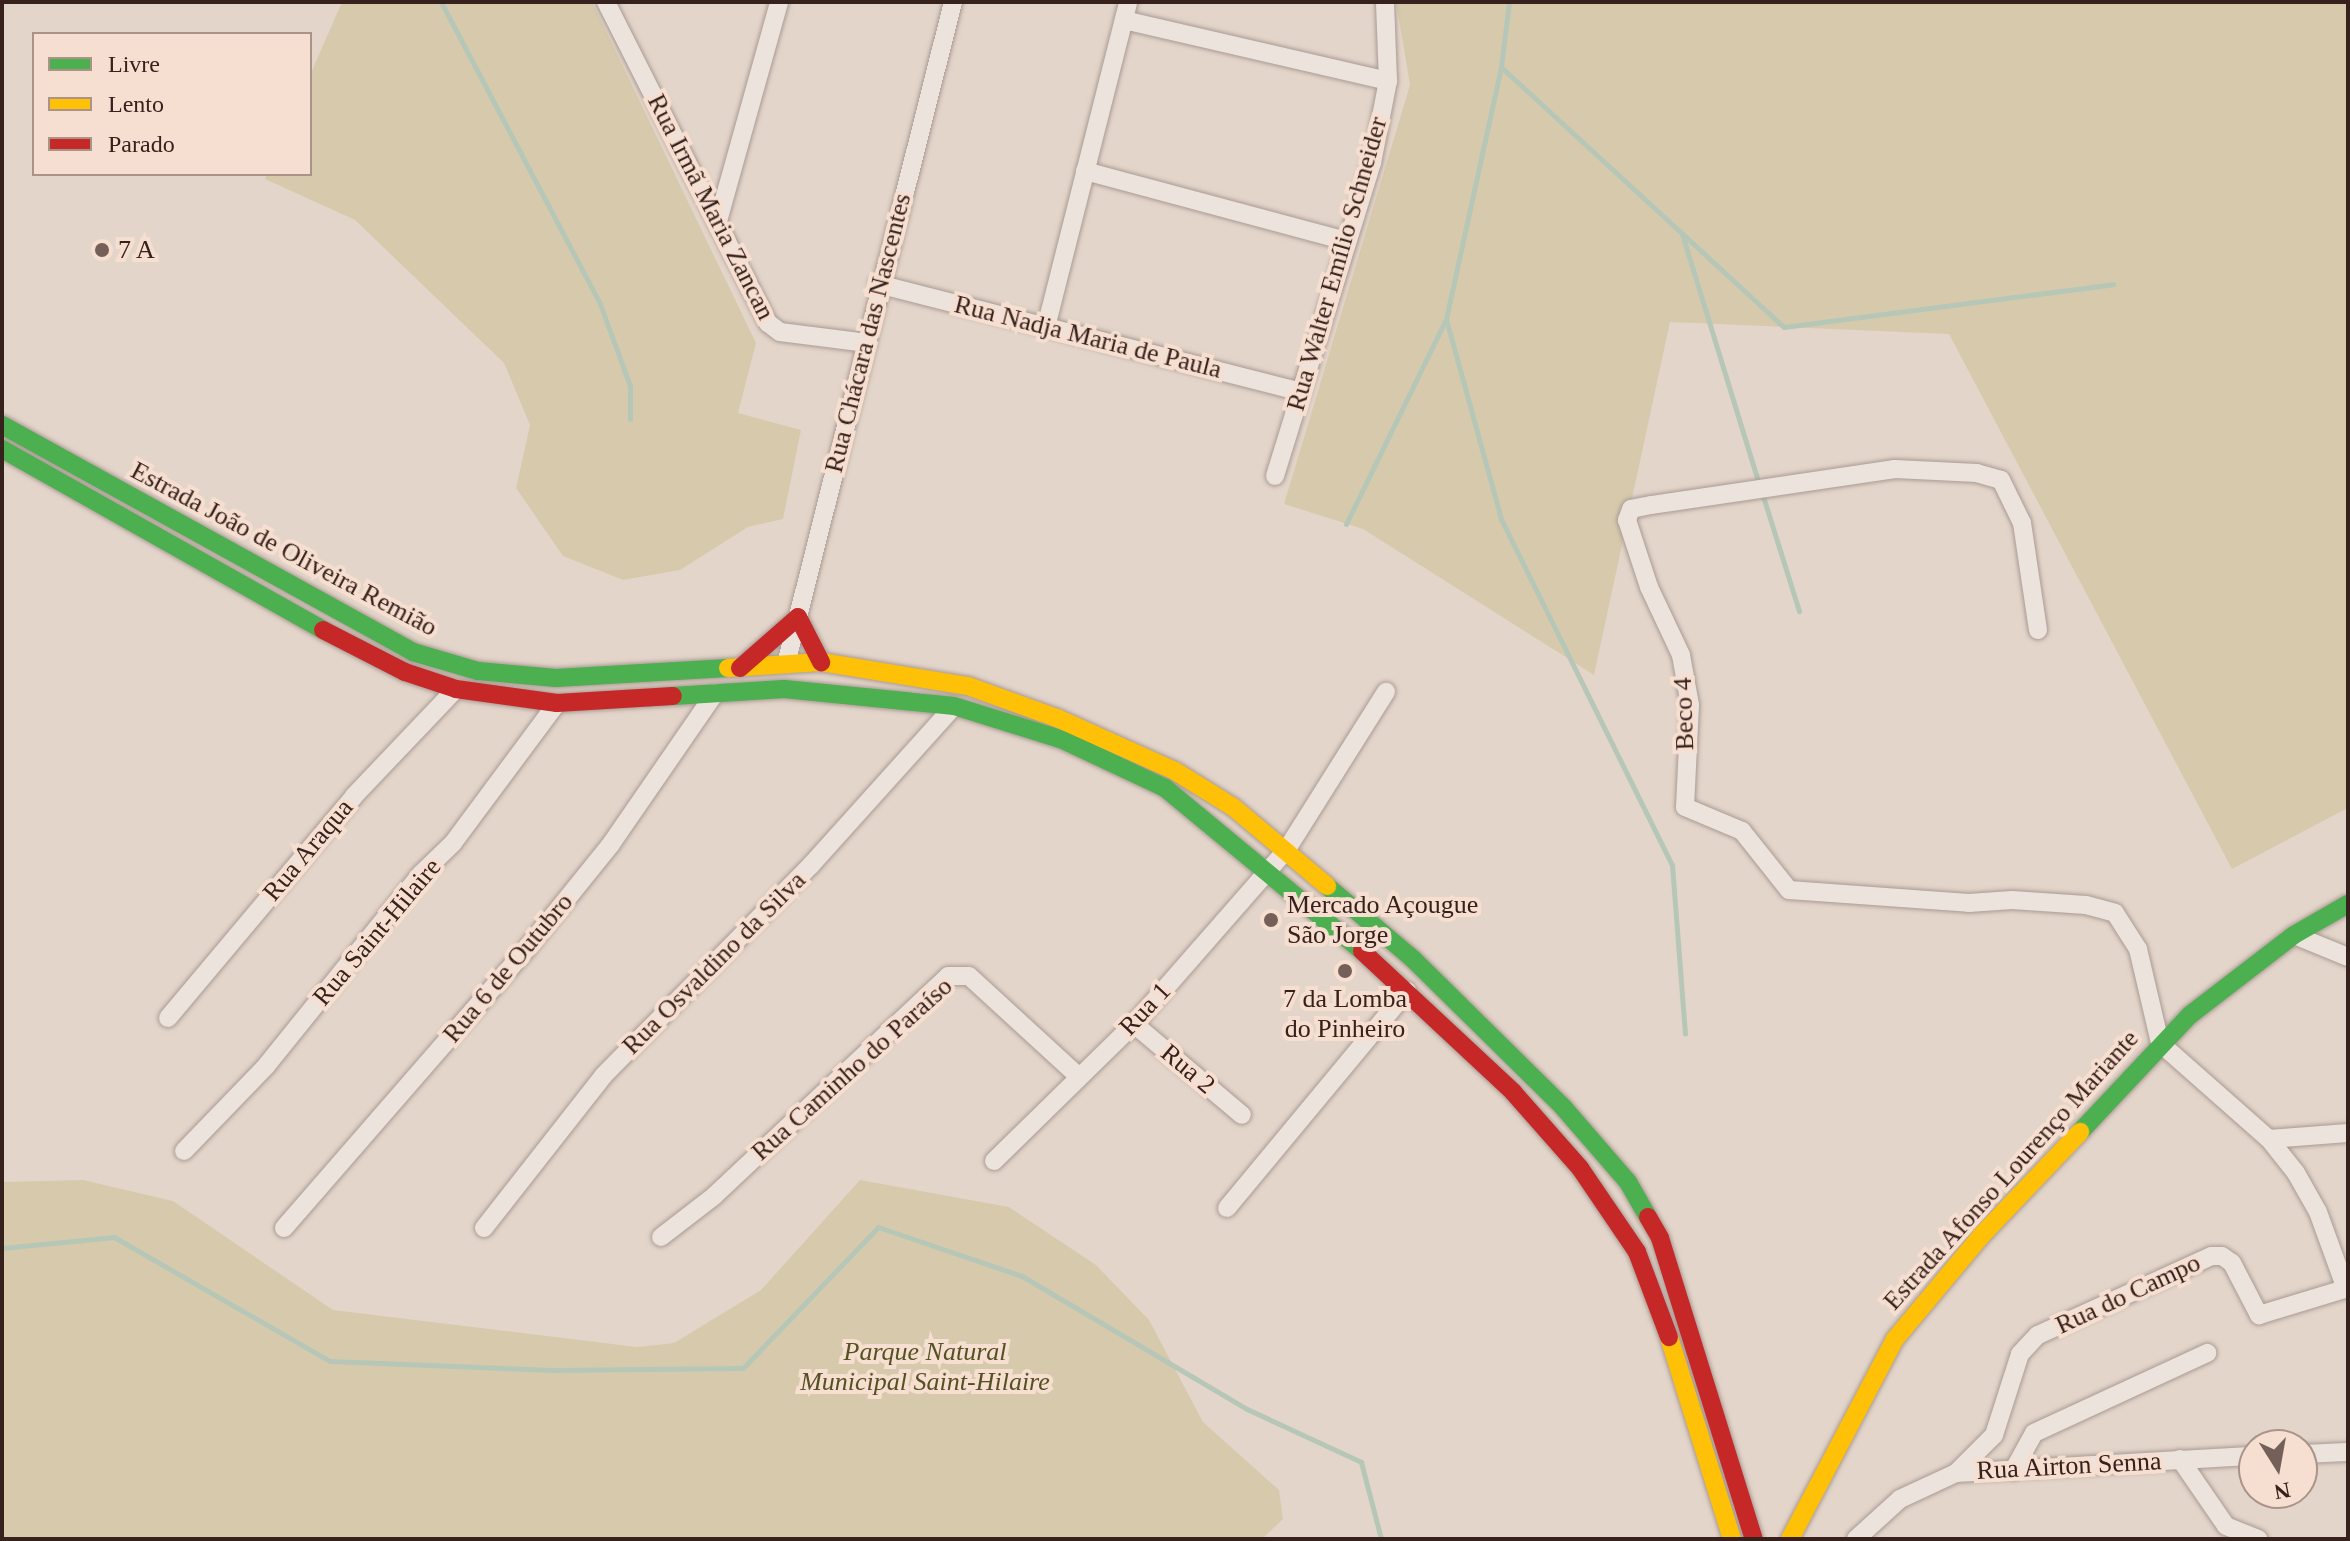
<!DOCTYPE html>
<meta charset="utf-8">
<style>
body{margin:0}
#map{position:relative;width:2350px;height:1541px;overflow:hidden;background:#e4d5ca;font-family:"Times New Roman",serif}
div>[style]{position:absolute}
.green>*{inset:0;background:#d7caac}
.stream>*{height:5px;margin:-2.5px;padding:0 2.5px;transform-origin:2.5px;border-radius:2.5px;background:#b6c7b7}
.roads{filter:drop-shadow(0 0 2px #a99b94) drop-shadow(0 0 2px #a99b94)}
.street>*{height:18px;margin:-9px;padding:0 9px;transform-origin:9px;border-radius:9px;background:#ece3dd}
.fast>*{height:18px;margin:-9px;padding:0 9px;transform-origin:9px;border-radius:9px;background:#4caf50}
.slow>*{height:18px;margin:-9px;padding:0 9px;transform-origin:9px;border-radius:9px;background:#ffc107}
.jam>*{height:18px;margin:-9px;padding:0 9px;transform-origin:9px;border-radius:9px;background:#c62828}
.dots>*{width:22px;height:22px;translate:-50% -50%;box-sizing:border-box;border:4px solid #f6dfd0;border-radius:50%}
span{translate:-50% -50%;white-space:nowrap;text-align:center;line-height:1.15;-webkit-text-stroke:8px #f6dfd0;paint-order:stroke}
.street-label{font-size:26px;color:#37211c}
.poi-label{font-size:26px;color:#37211c}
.left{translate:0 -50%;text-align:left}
.park-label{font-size:26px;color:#545123;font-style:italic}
.frame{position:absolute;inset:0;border:4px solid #37211c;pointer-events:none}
.legend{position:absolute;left:32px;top:32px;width:280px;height:144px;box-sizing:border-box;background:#f6dfd0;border:2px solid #aa9388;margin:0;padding:10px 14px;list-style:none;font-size:24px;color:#37211c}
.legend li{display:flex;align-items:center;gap:16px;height:40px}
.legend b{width:40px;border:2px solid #aa9388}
.north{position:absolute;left:2238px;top:1429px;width:80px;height:80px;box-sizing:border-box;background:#f6dfd0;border:2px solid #aa9388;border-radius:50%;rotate:169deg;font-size:22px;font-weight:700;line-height:32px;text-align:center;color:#37211c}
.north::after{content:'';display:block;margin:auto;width:28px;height:36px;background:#746059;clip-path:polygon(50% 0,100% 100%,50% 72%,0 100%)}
</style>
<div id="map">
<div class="green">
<div style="clip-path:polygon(342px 2px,592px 2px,756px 343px,738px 413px,801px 430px,783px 519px,748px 527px,680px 570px,623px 580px,563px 556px,516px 488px,530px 425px,504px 363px,355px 220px,265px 179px,267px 174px,310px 174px,310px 75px)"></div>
<div style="clip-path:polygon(1396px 2px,2348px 2px,2348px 808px,2232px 869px,1949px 334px,1670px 322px,1594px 675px,1363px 529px,1284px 504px,1410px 85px)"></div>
<div style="clip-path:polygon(83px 1180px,173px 1201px,333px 1310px,637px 1347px,674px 1343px,761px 1290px,860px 1180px,1009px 1207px,1096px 1265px,1149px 1320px,1203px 1422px,1279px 1490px,1283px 1519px,1262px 1539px,2px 1539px,2px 1182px)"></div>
</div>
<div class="stream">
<div style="left:441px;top:2px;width:341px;rotate:62.2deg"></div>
<div style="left:600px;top:304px;width:87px;rotate:69.9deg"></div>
<div style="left:630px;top:386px;width:33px;rotate:90deg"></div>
<div style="left:1501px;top:67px;width:384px;rotate:42.6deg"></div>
<div style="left:1784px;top:327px;width:332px;rotate:-7.4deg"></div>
<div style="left:1682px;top:234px;width:262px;rotate:72.9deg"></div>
<div style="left:1446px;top:319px;width:207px;rotate:74.6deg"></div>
<div style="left:1501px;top:519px;width:386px;rotate:63.7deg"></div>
<div style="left:1672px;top:865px;width:169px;rotate:85.6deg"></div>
<div style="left:1762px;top:493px;width:124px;rotate:72.6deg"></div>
<div style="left:1346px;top:524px;width:228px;rotate:-64deg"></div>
<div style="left:1446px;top:319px;width:258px;rotate:-77.7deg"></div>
<div style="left:1501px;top:67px;width:65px;rotate:-83deg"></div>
<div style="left:2px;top:1248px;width:113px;rotate:-5.6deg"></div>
<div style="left:114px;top:1237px;width:249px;rotate:29.9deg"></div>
<div style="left:330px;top:1361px;width:223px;rotate:2.3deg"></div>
<div style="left:553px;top:1370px;width:190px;rotate:-0.6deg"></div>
<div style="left:743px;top:1368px;width:195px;rotate:-46.2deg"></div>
<div style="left:878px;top:1227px;width:152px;rotate:18.8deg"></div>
<div style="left:1022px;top:1276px;width:261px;rotate:30.6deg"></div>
<div style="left:1247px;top:1409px;width:126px;rotate:24.9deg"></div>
<div style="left:1361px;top:1462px;width:80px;rotate:75.4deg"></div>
</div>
<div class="roads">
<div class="street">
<div style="left:606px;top:2px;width:360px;rotate:63.2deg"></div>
<div style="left:768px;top:323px;width:15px;rotate:37deg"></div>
<div style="left:780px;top:332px;width:88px;rotate:7.2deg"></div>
<div style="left:1124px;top:20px;width:271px;rotate:13deg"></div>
<div style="left:1085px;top:171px;width:270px;rotate:15deg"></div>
<div style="left:718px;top:221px;width:227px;rotate:-74.4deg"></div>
<div style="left:878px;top:284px;width:434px;rotate:14.3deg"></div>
<div style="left:1046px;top:327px;width:335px;rotate:-75.8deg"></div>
<div style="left:1275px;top:476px;width:328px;rotate:-72.8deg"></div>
<div style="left:1372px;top:163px;width:84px;rotate:-79deg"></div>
<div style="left:1388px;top:81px;width:79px;rotate:-92.2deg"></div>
<div style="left:2038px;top:630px;width:108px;rotate:-98.5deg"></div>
<div style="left:2022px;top:523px;width:48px;rotate:-116deg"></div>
<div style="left:2001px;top:480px;width:25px;rotate:-164deg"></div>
<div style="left:1977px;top:473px;width:82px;rotate:-177.2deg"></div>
<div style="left:1895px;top:469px;width:247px;rotate:171.6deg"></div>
<div style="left:1651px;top:505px;width:20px;rotate:169deg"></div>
<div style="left:1631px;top:509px;width:12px;rotate:110deg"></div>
<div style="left:1627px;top:520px;width:71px;rotate:71.8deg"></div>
<div style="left:1649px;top:587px;width:75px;rotate:64.8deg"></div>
<div style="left:1681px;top:655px;width:51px;rotate:79.8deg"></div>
<div style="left:1690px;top:705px;width:102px;rotate:92.8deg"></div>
<div style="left:1685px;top:807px;width:62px;rotate:22.8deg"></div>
<div style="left:1742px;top:831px;width:75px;rotate:51.5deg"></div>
<div style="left:1789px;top:890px;width:180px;rotate:4.1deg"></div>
<div style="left:1969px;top:903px;width:43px;rotate:-4deg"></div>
<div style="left:2012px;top:900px;width:74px;rotate:3.9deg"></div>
<div style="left:2086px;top:905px;width:30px;rotate:15deg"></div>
<div style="left:2115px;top:913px;width:43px;rotate:57.4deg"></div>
<div style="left:2138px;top:949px;width:97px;rotate:76.8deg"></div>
<div style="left:2160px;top:1043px;width:145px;rotate:41.4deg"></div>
<div style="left:2269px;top:1139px;width:43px;rotate:51.5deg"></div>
<div style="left:2296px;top:1173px;width:45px;rotate:60.6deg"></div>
<div style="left:2318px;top:1212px;width:82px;rotate:70deg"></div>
<div style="left:786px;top:664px;width:683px;rotate:-75.84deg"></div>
<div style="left:2294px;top:935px;width:58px;rotate:22.2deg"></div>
<div style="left:168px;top:1018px;width:290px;rotate:-50deg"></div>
<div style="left:354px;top:796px;width:148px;rotate:-46.4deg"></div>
<div style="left:1134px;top:1024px;width:141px;rotate:40.1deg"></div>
<div style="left:2269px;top:1139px;width:79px;rotate:-4.3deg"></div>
<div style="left:184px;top:1151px;width:118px;rotate:-46deg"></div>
<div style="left:266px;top:1066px;width:247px;rotate:-51.1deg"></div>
<div style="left:421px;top:874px;width:45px;rotate:-44.1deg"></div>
<div style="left:453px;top:843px;width:174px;rotate:-53.4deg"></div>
<div style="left:994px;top:1161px;width:196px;rotate:-44.4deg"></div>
<div style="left:1134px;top:1024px;width:232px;rotate:-48.8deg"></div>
<div style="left:1287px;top:849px;width:186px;rotate:-57.8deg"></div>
<div style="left:1227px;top:1208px;width:282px;rotate:-50.3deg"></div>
<div style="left:284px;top:1228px;width:372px;rotate:-49deg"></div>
<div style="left:528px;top:947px;width:132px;rotate:-51.1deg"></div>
<div style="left:611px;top:844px;width:183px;rotate:-55.4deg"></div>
<div style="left:484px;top:1228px;width:194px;rotate:-51.9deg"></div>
<div style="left:604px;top:1075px;width:295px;rotate:-45.4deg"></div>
<div style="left:811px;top:865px;width:214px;rotate:-48deg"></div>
<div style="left:661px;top:1237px;width:67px;rotate:-37.7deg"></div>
<div style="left:714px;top:1196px;width:321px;rotate:-43.2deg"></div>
<div style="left:948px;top:976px;width:21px"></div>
<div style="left:969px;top:976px;width:148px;rotate:42.5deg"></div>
<div style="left:2302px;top:1454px;width:46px;rotate:-2.5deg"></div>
<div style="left:2180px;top:1459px;width:81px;rotate:55.5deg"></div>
<div style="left:2226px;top:1526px;width:35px;rotate:22deg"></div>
<div style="left:2013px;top:1471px;width:43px;rotate:-61.1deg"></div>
<div style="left:2034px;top:1433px;width:191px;rotate:-24.8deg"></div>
<div style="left:1956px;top:1473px;width:54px;rotate:-45deg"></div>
<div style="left:1994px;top:1435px;width:85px;rotate:-72.2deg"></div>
<div style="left:2020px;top:1354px;width:26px;rotate:-47deg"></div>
<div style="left:2038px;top:1335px;width:190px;rotate:-24.5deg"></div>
<div style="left:2211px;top:1256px;width:11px"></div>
<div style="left:2222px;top:1256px;width:12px;rotate:35deg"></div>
<div style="left:2232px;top:1263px;width:59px;rotate:62.6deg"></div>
<div style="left:2259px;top:1315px;width:93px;rotate:-16.9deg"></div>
<div style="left:1856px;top:1539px;width:59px;rotate:-42.3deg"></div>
<div style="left:1900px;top:1499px;width:62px;rotate:-24.9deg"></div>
<div style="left:1956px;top:1473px;width:298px;rotate:-3.3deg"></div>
</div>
<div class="fast">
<div style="left:2px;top:425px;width:470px;rotate:28.9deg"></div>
<div style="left:413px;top:652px;width:68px;rotate:16.3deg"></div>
<div style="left:478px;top:671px;width:78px;rotate:5.1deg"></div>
<div style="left:556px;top:678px;width:172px;rotate:-3.3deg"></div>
<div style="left:2px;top:449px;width:369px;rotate:29.4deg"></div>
<div style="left:673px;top:696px;width:111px;rotate:-3.6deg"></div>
<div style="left:784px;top:689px;width:171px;rotate:5.7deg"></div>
<div style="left:954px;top:706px;width:114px;rotate:17.3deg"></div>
<div style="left:1063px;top:740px;width:113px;rotate:25.2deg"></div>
<div style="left:1165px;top:788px;width:256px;rotate:39.6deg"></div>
<div style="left:1327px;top:886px;width:113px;rotate:40.3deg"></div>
<div style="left:1413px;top:959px;width:211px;rotate:44.6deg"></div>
<div style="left:1563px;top:1107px;width:99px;rotate:49.1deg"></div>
<div style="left:1628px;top:1182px;width:40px;rotate:60.3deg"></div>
<div style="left:2080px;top:1132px;width:161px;rotate:-46.8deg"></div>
<div style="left:2190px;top:1015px;width:131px;rotate:-37.6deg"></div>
<div style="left:2294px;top:935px;width:62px;rotate:-29.9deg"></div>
</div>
<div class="slow">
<div style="left:728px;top:668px;width:93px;rotate:-3.7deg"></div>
<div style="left:821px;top:662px;width:149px;rotate:9.3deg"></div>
<div style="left:968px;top:686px;width:95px;rotate:19.8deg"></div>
<div style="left:1057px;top:718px;width:129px;rotate:24.2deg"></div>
<div style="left:1175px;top:771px;width:68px;rotate:31.8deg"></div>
<div style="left:1233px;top:807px;width:123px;rotate:40deg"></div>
<div style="left:1669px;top:1337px;width:212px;rotate:72.7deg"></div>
<div style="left:1790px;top:1539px;width:226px;rotate:-62.3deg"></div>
<div style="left:1895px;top:1339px;width:134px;rotate:-50.1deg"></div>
<div style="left:1981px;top:1236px;width:144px;rotate:-46.4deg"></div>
</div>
<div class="jam">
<div style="left:323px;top:630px;width:92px;rotate:27.1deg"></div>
<div style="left:405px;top:672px;width:54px;rotate:18.4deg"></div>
<div style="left:456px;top:689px;width:102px;rotate:7.9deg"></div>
<div style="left:557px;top:703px;width:116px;rotate:-3.5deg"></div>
<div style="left:740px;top:668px;width:77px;rotate:-41.3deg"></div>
<div style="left:798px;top:617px;width:51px;rotate:62.9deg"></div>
<div style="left:1362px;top:951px;width:207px;rotate:43deg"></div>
<div style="left:1513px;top:1092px;width:101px;rotate:48.6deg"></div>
<div style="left:1580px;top:1168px;width:102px;rotate:55.8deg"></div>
<div style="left:1637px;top:1252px;width:91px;rotate:69.4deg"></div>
<div style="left:1648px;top:1217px;width:24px;rotate:60deg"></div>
<div style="left:1660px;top:1238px;width:315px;rotate:72.7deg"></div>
</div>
</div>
<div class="dots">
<div style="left:102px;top:250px;background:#746059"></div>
<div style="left:1271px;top:920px;background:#746059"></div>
<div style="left:1345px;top:971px;background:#746059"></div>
</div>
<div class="street-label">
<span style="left:711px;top:207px;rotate:63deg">Rua Irmã Maria Zancan</span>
<span style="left:1337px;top:264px;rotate:-74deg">Rua Walter Emílio Schneider</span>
<span style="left:868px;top:333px;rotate:-76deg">Rua Chácara das Nascentes</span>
<span style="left:1088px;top:337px;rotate:14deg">Rua Nadja Maria de Paula</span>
<span style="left:284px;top:549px;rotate:28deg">Estrada João de Oliveira Remião</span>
<span style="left:1684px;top:714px;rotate:-92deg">Beco 4</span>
<span style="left:308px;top:850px;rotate:-50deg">Rua Araqua</span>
<span style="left:377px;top:932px;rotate:-50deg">Rua Saint-Hilaire</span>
<span style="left:714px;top:963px;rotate:-45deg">Rua Osvaldino da Silva</span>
<span style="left:508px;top:968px;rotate:-50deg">Rua 6 de Outubro</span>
<span style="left:1145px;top:1009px;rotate:-47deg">Rua 1</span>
<span style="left:852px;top:1069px;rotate:-42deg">Rua Caminho do Paraíso</span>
<span style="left:1188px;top:1069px;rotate:40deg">Rua 2</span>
<span style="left:2011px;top:1170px;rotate:-48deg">Estrada Afonso Lourenço Mariante</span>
<span style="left:2128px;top:1294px;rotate:-25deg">Rua do Campo</span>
<span style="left:2069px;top:1466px;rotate:-3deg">Rua Airton Senna</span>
</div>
<div class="poi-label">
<span class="left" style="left:118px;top:250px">7 A</span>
<span class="left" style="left:1287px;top:920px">Mercado Açougue<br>São Jorge</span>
<span style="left:1345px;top:1014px">7 da Lomba<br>do Pinheiro</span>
</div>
<div class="park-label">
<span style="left:925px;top:1367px">Parque Natural<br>Municipal Saint-Hilaire</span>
</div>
<div class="frame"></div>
<ul class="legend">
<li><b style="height:10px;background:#4caf50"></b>Livre</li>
<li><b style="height:10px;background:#ffc107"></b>Lento</li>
<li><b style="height:10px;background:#c62828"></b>Parado</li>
</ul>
<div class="north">N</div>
</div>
